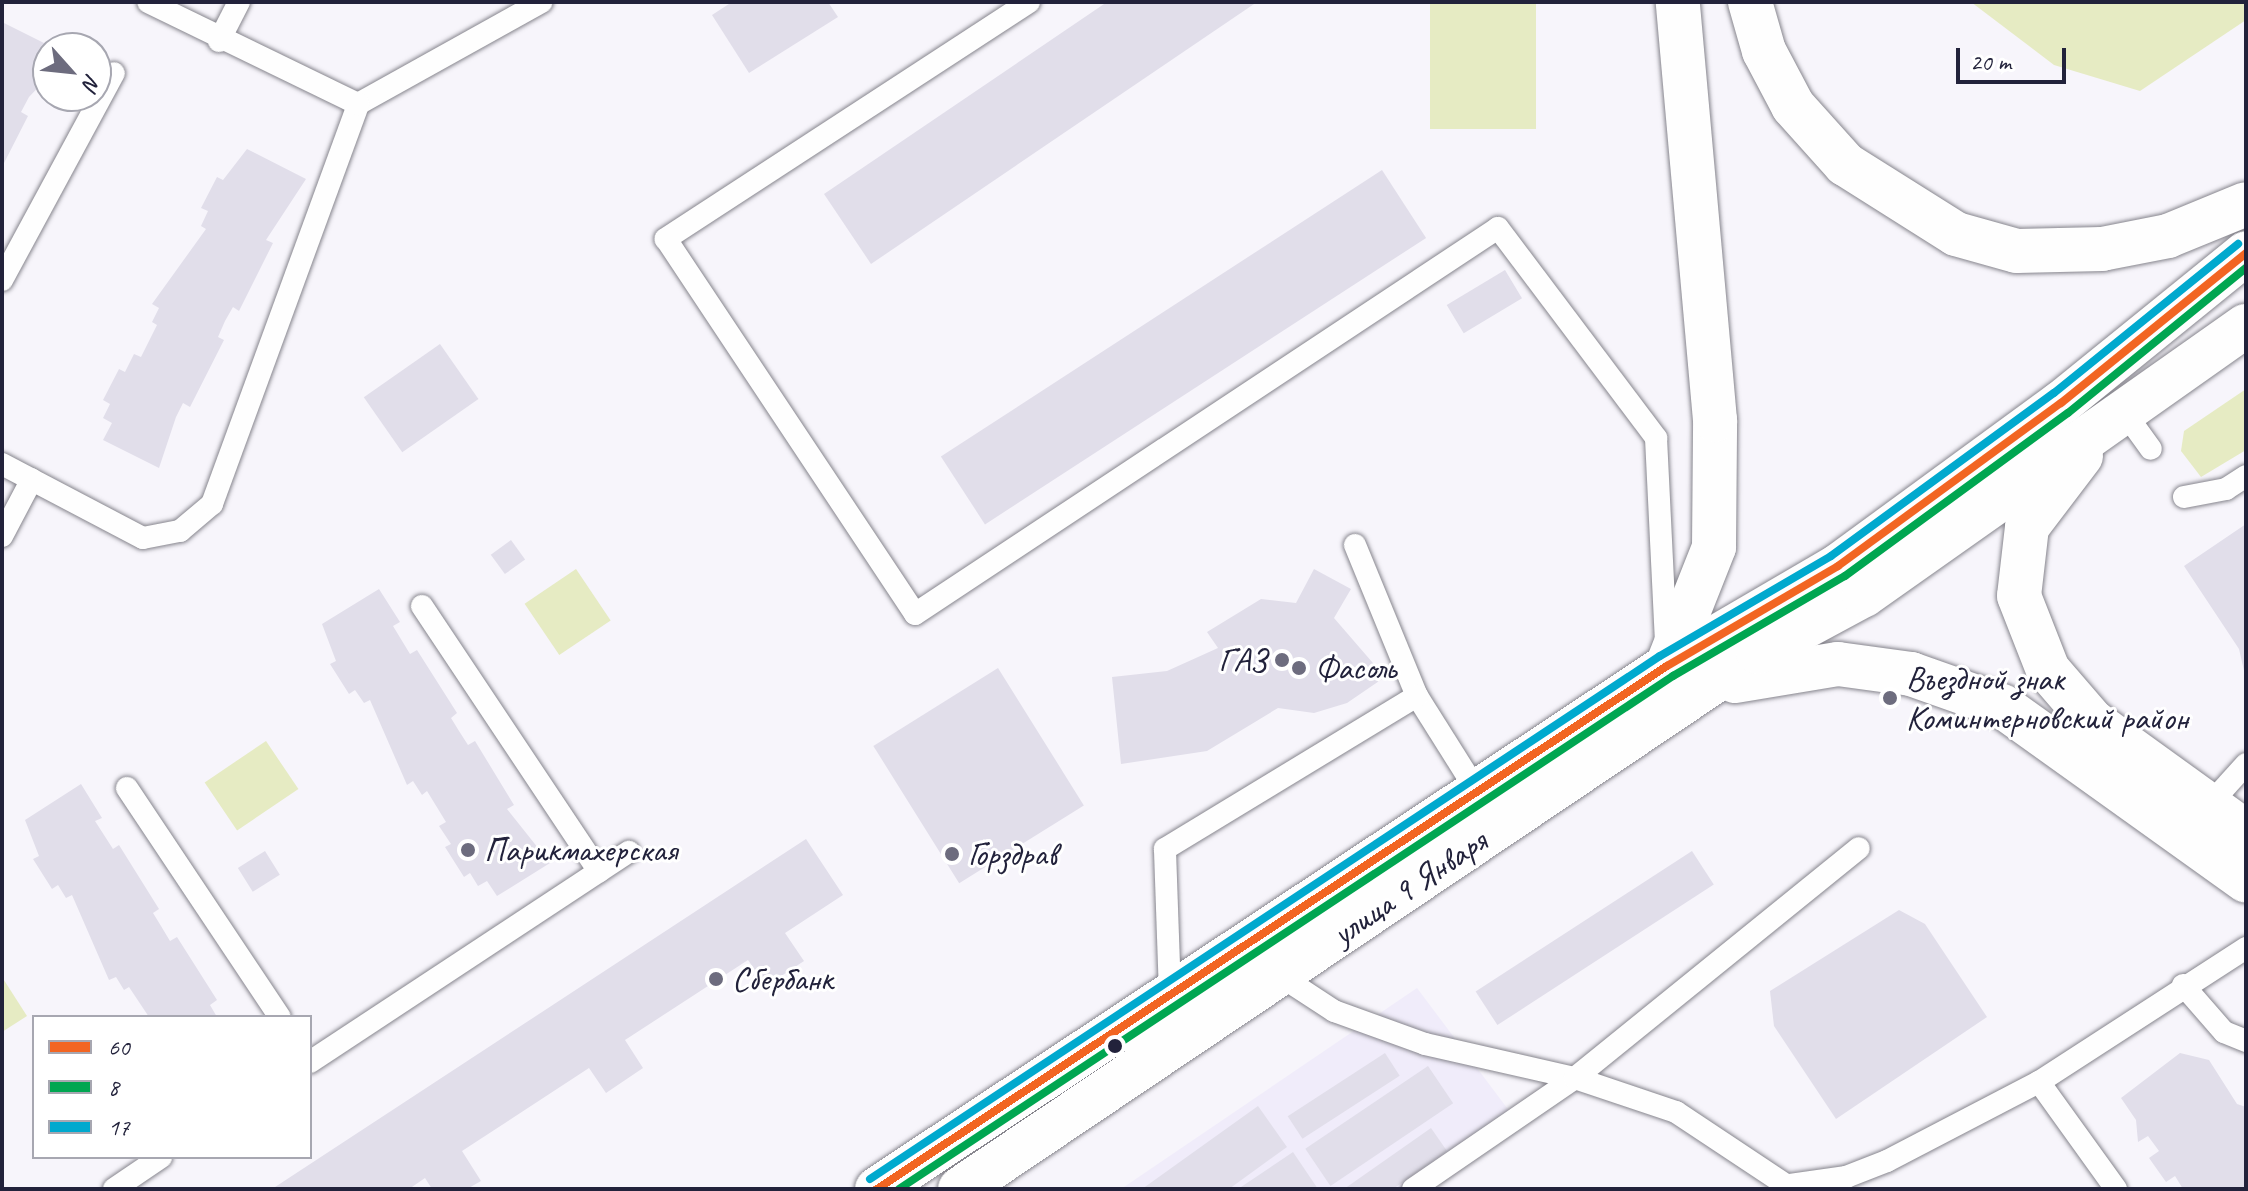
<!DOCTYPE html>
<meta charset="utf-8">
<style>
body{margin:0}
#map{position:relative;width:2248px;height:1191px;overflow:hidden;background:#f7f5fb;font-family:Caveat,sans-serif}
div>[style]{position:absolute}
.built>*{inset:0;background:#f0ecfa}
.green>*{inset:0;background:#e6ebc3;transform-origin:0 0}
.building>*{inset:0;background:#e1deea;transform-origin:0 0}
.roads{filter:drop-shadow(0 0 2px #86858d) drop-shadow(0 0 2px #86858d)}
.service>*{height:22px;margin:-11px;padding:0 11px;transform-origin:11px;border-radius:11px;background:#fefefe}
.secondary>*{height:44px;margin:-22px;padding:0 22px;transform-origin:22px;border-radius:22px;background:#fefefe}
.bus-1>*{height:8px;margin:-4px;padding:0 4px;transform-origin:4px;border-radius:4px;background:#f26522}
.bus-2>*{height:8px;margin:-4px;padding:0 4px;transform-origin:4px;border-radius:4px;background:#00a651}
.bus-3>*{height:8px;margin:-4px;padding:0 4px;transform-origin:4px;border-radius:4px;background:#00a9ce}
.dots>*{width:22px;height:22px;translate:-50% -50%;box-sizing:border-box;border:4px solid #fff;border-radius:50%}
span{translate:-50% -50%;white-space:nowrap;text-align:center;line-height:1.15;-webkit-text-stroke:6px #fff;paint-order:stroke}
.poi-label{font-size:34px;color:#22223b}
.right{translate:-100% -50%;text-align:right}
.left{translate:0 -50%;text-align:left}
.street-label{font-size:34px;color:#22223b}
.frame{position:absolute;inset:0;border:4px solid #22223b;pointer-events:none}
.legend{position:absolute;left:32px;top:1015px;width:280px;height:144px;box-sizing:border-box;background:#fff;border:2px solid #a7a7b1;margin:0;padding:10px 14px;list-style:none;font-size:24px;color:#22223b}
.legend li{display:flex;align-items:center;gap:16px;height:40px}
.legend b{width:40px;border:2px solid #a7a7b1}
.north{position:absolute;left:32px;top:32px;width:80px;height:80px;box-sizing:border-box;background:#fff;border:2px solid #a7a7b1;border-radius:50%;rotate:117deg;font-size:22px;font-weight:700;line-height:32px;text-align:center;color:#22223b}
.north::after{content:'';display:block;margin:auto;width:28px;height:36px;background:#6d6c7e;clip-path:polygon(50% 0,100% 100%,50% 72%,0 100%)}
.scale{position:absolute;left:1956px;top:48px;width:110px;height:36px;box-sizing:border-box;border:4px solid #22223b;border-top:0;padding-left:10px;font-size:24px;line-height:28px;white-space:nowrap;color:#22223b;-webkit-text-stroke:6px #fff;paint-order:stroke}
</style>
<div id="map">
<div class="built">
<div style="clip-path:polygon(1417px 988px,1513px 1116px,1405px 1189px,1121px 1189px)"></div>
</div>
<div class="green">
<div style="left:1430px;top:2px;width:106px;height:127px"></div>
<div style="clip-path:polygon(1971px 2px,2246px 2px,2246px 20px,2140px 91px,2054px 65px)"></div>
<div style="clip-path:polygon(2246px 389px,2246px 450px,2201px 477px,2181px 451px,2184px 431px)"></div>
<div style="left:576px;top:569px;width:62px;height:62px;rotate:56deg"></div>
<div style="left:266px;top:741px;width:58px;height:74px;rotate:56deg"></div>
<div style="clip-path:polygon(2px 977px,27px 1016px,2px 1032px)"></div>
</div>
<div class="building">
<div style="clip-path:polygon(732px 2px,828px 2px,838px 17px,749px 73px,712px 15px)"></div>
<div style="clip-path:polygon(1107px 2px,1257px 2px,871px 264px,824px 194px)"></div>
<div style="clip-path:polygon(2px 22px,54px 48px,48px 48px,48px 77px,29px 97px,21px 112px,28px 116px,2px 167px)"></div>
<div style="clip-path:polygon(247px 149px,306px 179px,266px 240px,273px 243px,239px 311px,233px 307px,225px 321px,218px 337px,224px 340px,190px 407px,183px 403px,176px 417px,159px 468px,103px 440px,112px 423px,103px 418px,110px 404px,103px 400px,119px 369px,125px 372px,134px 354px,141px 357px,157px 325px,152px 322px,159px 308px,152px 304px,206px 229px,201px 226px,208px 211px,201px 208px,217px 177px,223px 180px)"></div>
<div style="left:1382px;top:170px;width:81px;height:526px;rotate:57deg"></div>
<div style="left:1505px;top:270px;width:33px;height:68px;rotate:59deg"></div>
<div style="left:440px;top:344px;width:67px;height:93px;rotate:55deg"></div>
<div style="clip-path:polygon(2246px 524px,2246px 675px,2245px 675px,2239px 649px,2184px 566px)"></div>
<div style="left:511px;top:540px;width:24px;height:25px;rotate:54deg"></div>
<div style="clip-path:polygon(1314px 569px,1351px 589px,1334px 618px,1385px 677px,1347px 703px,1314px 713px,1278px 708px,1207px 751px,1121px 764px,1112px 677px,1167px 671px,1218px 648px,1207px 632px,1261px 599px,1296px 603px)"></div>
<div style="clip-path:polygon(379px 589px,400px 622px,393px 626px,410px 654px,417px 650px,457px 713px,451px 718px,459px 731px,468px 745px,475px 741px,514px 805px,507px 809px,550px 863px,497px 896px,487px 881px,478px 886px,470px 873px,464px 877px,445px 847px,451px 844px,439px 826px,446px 822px,427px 791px,422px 795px,413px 781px,407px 785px,370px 700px,364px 703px,355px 690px,349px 694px,330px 664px,336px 661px,322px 624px)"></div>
<div style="left:998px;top:668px;width:162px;height:147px;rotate:58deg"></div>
<div style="clip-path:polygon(81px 784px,102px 818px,95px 821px,113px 849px,119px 845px,159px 909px,153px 913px,161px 926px,170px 941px,177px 937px,217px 1000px,210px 1005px,217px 1017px,149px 1017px,129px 987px,124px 990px,116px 977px,109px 980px,72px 895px,66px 898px,58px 885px,52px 889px,33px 859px,39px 856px,25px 820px)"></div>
<div style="clip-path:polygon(806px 839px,843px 895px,785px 933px,804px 961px,766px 986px,748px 960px,625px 1040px,643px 1068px,606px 1093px,589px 1068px,462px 1151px,481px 1181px,467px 1189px,432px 1189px,425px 1178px,409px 1189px,272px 1189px)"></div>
<div style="left:265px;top:851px;width:28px;height:32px;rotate:58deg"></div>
<div style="left:1692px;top:851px;width:40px;height:258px;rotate:57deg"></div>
<div style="clip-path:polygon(1899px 910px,1925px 924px,1987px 1017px,1836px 1119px,1774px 1026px,1770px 991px)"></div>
<div style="left:1385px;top:1053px;width:27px;height:116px;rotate:57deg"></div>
<div style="clip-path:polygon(2180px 1053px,2209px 1060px,2237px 1104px,2246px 1107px,2246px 1189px,2183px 1189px,2175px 1176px,2166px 1182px,2149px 1158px,2159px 1151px,2148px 1136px,2138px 1142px,2136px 1120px,2121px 1098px)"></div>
<div style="left:1428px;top:1066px;width:45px;height:148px;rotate:56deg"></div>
<div style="clip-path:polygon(1258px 1106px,1287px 1147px,1229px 1189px,1142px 1189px)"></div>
<div style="clip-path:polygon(1431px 1128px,1447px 1151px,1393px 1189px,1344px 1189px)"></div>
<div style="clip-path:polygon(1293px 1152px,1318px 1189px,1238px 1189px)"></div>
</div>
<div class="roads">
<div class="service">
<div style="left:1029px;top:2px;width:434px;rotate:146.9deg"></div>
<div style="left:666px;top:239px;width:450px;rotate:56.4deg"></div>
<div style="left:915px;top:614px;width:699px;rotate:-33.51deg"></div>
<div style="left:1498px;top:228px;width:263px;rotate:53deg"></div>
<div style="left:1656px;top:438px;width:203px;rotate:87.2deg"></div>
<div style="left:219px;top:41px;width:44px;rotate:-62.9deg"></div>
<div style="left:358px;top:104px;width:210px;rotate:-29.1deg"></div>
<div style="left:2px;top:280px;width:235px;rotate:-61.6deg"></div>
<div style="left:2122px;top:409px;width:49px;rotate:54.1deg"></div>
<div style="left:2px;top:464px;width:159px;rotate:27.7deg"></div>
<div style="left:143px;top:538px;width:38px;rotate:-11deg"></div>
<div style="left:180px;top:531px;width:42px;rotate:-40.2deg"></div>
<div style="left:212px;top:504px;width:426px;rotate:-69.9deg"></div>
<div style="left:358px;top:104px;width:233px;rotate:-154.1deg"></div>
<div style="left:2184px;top:497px;width:43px;rotate:-10.8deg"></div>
<div style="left:2226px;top:489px;width:24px;rotate:-33deg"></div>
<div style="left:2px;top:536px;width:64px;rotate:-62.2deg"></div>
<div style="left:1355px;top:545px;width:163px;rotate:67.7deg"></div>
<div style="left:1417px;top:696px;width:118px;rotate:57.8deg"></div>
<div style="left:422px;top:606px;width:319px;rotate:56.3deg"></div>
<div style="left:127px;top:788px;width:275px;rotate:56.3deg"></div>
<div style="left:2209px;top:805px;width:55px;rotate:-47.9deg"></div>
<div style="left:1279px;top:975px;width:66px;rotate:33.2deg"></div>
<div style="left:1334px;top:1011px;width:97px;rotate:19.9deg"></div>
<div style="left:1425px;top:1044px;width:154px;rotate:12.8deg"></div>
<div style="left:1575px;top:1078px;width:107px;rotate:18.6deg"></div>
<div style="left:1676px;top:1112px;width:139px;rotate:33.6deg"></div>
<div style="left:2183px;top:985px;width:62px;rotate:48.9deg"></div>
<div style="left:2224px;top:1032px;width:24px;rotate:22deg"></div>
<div style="left:1170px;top:994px;width:145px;rotate:-92deg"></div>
<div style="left:1165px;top:849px;width:295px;rotate:-31.3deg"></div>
<div style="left:310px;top:1062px;width:382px;rotate:-33.4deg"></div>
<div style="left:1790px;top:1185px;width:57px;rotate:-8.1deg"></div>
<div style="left:1846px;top:1177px;width:44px;rotate:-21.3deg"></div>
<div style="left:1887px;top:1161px;width:171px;rotate:-27.5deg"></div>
<div style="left:114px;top:1189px;width:57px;rotate:-34.2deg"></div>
<div style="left:1413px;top:1189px;width:196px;rotate:-34.4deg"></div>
<div style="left:1575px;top:1078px;width:365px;rotate:-39deg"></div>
<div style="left:2116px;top:1189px;width:132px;rotate:-125.7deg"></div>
<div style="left:2039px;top:1082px;width:247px;rotate:-32.9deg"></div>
</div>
<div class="secondary">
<div style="left:1750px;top:2px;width:51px;rotate:74.1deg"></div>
<div style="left:1764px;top:51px;width:62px;rotate:62.2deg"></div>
<div style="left:1793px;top:106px;width:78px;rotate:48.1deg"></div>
<div style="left:1845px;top:164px;width:131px;rotate:32.2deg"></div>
<div style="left:1956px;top:234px;width:63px;rotate:15.6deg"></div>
<div style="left:2017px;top:251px;width:85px;rotate:-1.3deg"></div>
<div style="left:2102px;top:249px;width:67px;rotate:-11.1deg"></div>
<div style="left:2168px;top:236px;width:84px;rotate:-22.3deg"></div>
<div style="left:2081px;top:456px;width:89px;rotate:127.3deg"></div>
<div style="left:2027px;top:527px;width:69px;rotate:96.6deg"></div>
<div style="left:2019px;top:596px;width:79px;rotate:68.6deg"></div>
<div style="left:2048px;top:670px;width:67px;rotate:49.2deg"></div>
<div style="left:2092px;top:721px;width:190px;rotate:35.8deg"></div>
<div style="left:1667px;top:666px;width:128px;rotate:-68.4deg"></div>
<div style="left:1714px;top:547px;width:127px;rotate:-89.5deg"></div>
<div style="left:1715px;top:420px;width:420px;rotate:-95.1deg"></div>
<div style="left:1735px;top:681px;width:104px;rotate:-9.4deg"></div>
<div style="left:1838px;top:664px;width:74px;rotate:7.8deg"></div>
<div style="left:1911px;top:674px;width:96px;rotate:19.4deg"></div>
<div style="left:2002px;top:706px;width:300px;rotate:35.6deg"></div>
<div style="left:877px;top:1189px;width:947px;rotate:-33.51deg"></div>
<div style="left:1667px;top:666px;width:198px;rotate:-30.3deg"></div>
<div style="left:1838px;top:566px;width:276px;rotate:-36.2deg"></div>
<div style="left:2061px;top:403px;width:238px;rotate:-39deg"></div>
<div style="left:960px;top:1189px;width:962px;rotate:-33.94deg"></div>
<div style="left:1758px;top:652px;width:120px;rotate:-28.3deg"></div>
<div style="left:1864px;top:595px;width:467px;rotate:-35.2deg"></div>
</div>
</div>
<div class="bus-1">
<div style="left:877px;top:1189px;width:947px;rotate:-33.51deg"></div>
<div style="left:1667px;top:666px;width:198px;rotate:-30.3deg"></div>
<div style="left:1838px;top:566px;width:276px;rotate:-36.2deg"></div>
<div style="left:2061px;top:403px;width:238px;rotate:-39deg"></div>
</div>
<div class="bus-2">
<div style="left:899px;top:1189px;width:929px;rotate:-33.54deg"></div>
<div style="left:1673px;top:676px;width:199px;rotate:-30.2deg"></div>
<div style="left:1845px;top:576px;width:276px;rotate:-36.2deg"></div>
<div style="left:2068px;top:413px;width:230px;rotate:-39.2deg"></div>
</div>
<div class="bus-3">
<div style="left:870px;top:1179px;width:947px;rotate:-33.51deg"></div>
<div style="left:1660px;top:656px;width:198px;rotate:-30.3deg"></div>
<div style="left:1831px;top:556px;width:276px;rotate:-36.2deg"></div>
<div style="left:2054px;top:393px;width:237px;rotate:-39deg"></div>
</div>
<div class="dots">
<div style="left:1282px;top:660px;background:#6d6c7e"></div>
<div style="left:1299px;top:668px;background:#6d6c7e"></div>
<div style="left:1890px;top:698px;background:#6d6c7e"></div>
<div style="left:468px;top:850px;background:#6d6c7e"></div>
<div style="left:952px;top:854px;background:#6d6c7e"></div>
<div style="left:716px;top:979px;background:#6d6c7e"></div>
<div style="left:1115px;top:1046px;background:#22223b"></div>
</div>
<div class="poi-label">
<span class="right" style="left:1266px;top:660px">ГАЗ</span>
<span class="left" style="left:1315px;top:668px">Фасоль</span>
<span class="left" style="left:1906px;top:698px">Въездной знак<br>Коминтерновский район</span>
<span class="left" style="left:484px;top:850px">Парикмахерская</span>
<span class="left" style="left:968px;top:854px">Горздрав</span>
<span class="left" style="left:732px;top:979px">Сбербанк</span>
</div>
<div class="street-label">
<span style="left:1409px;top:887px;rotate:-34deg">улица 9 Января</span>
</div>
<div class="frame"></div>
<ul class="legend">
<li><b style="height:10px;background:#f26522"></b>60</li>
<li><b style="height:10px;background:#00a651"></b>8</li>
<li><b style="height:10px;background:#00a9ce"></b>17</li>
</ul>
<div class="north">N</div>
<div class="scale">20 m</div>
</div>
